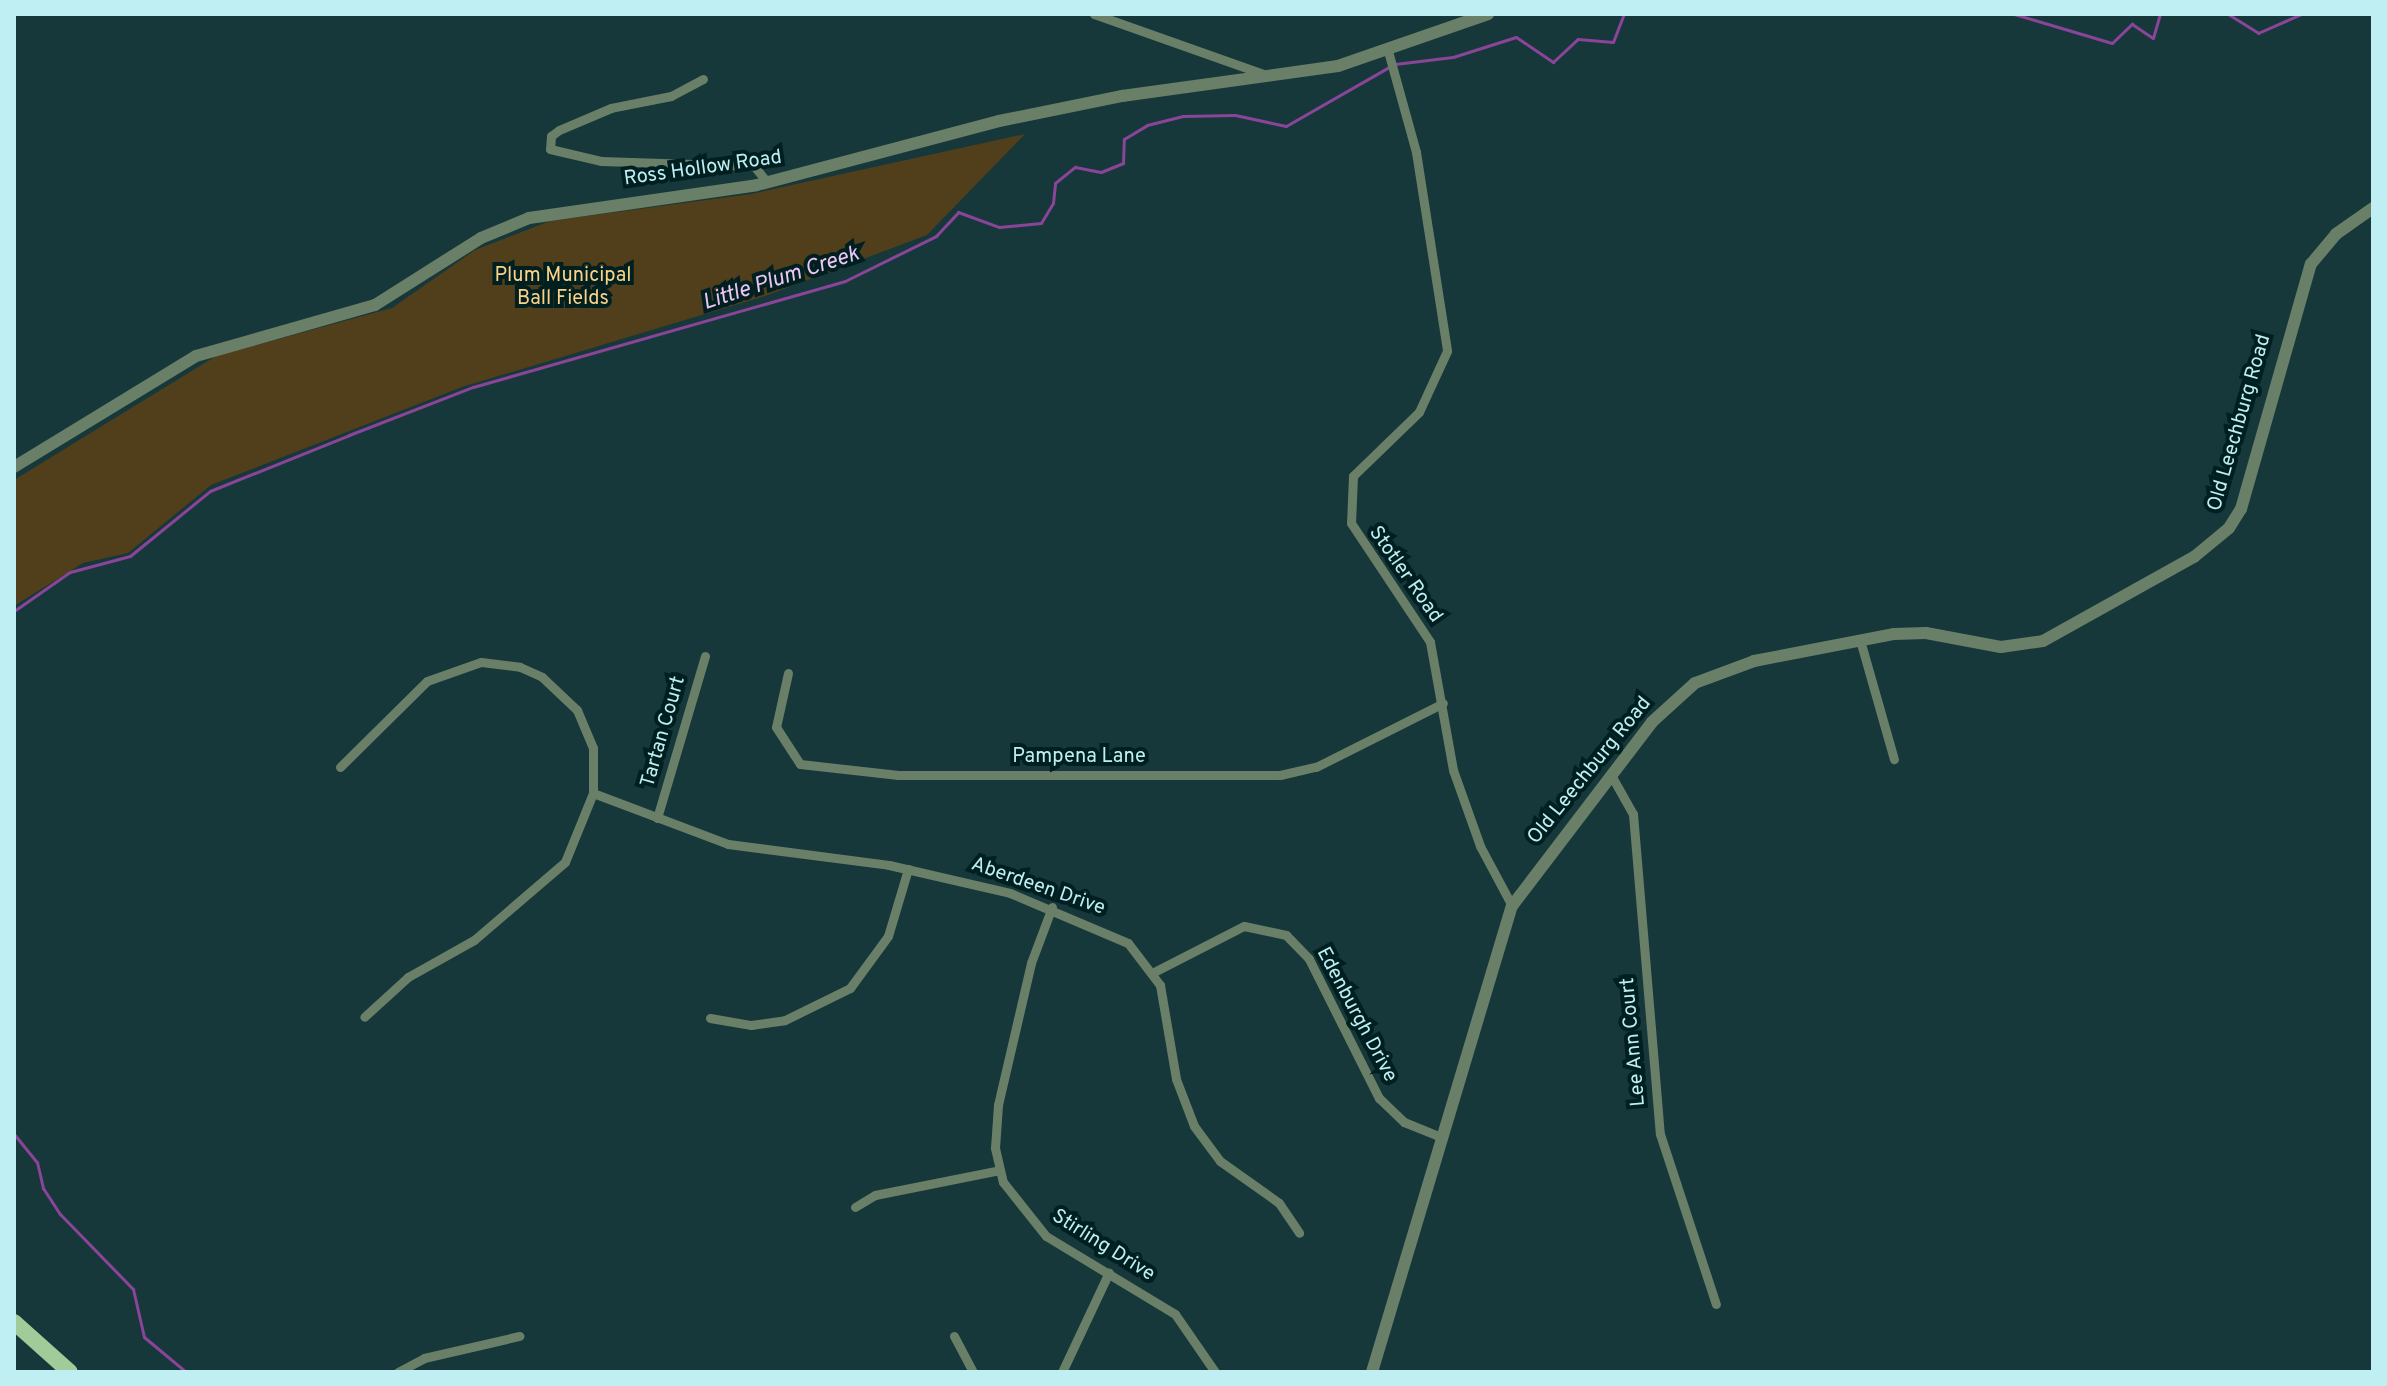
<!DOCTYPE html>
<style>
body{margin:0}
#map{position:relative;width:2387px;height:1386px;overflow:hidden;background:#16383a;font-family:Overpass,sans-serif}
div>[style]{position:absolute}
.green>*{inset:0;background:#513e1b}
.stream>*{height:3px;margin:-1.5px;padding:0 1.5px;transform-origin:1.5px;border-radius:1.5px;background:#8a4498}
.minor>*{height:9px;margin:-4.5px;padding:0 4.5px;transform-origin:4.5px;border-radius:4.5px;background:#6a7f67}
.tertiary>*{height:12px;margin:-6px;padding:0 6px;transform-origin:6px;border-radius:6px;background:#6a7f67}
.primary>*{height:16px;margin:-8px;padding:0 8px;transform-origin:8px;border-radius:8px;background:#a1cc9a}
span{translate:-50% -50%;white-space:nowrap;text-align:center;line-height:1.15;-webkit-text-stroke:8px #001f21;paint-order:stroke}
.street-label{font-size:20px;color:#bfeff2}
.park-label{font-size:20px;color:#fdd286}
.water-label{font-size:22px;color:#ecc7f3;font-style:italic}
.frame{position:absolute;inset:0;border:16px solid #bfeff2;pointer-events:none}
</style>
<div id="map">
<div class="green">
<div style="clip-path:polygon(1025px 134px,927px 235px,765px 296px,462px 387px,211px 485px,128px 553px,83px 563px,14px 606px,14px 480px,216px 356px,392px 308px,475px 250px,550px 221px,751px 194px)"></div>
</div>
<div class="stream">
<div style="left:2014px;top:14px;width:102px;rotate:16.5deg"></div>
<div style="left:2112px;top:43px;width:28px;rotate:-44deg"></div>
<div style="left:2132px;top:24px;width:25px;rotate:34deg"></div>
<div style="left:2153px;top:38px;width:25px;rotate:-74deg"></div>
<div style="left:2191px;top:14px;width:11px"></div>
<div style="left:2228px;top:14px;width:36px;rotate:32deg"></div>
<div style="left:2258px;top:33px;width:47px;rotate:-23.8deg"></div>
<div style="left:1395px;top:64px;width:58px;rotate:-6.9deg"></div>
<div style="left:1453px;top:57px;width:66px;rotate:-17.6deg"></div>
<div style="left:1516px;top:37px;width:45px;rotate:34deg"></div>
<div style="left:1553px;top:62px;width:34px;rotate:-43deg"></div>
<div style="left:1578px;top:39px;width:35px;rotate:5deg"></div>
<div style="left:1613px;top:42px;width:30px;rotate:-69deg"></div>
<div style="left:14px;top:611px;width:68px;rotate:-34.9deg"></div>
<div style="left:70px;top:572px;width:62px;rotate:-14.9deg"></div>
<div style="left:130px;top:556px;width:103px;rotate:-39.1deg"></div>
<div style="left:210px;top:491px;width:150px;rotate:-21.9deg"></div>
<div style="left:349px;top:435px;width:133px;rotate:-21.2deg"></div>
<div style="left:473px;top:387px;width:387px;rotate:-15.9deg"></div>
<div style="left:845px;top:281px;width:102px;rotate:-26.3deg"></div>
<div style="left:936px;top:236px;width:33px;rotate:-47deg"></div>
<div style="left:958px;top:212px;width:44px;rotate:20.1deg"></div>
<div style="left:999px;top:227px;width:42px;rotate:-5.4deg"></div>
<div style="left:1041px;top:223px;width:23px;rotate:-59deg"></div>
<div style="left:1053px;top:203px;width:20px;rotate:-84deg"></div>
<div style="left:1055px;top:183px;width:26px;rotate:-39deg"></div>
<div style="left:1075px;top:167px;width:26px;rotate:11deg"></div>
<div style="left:1101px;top:172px;width:24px;rotate:-22deg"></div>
<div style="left:1123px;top:163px;width:24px;rotate:-88deg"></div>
<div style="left:1124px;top:139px;width:27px;rotate:-31deg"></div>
<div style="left:1147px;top:125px;width:37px;rotate:-14deg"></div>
<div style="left:1183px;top:116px;width:52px;rotate:-1.1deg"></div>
<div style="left:1235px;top:115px;width:52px;rotate:12.2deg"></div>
<div style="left:1286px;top:126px;width:119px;rotate:-29.8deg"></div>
<div style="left:14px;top:1134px;width:36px;rotate:51deg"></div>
<div style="left:37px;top:1162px;width:27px;rotate:77deg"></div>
<div style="left:43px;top:1188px;width:31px;rotate:57deg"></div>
<div style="left:60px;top:1214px;width:105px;rotate:45.8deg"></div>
<div style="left:133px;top:1289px;width:49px;rotate:77.1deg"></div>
<div style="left:144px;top:1337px;width:55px;rotate:39.8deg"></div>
</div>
<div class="minor">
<div style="left:1094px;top:14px;width:179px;rotate:19.5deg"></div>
<div style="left:1388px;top:51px;width:105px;rotate:74.5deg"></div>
<div style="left:1416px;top:152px;width:201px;rotate:81.1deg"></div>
<div style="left:1447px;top:351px;width:67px;rotate:114.7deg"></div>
<div style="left:1419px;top:412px;width:92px;rotate:135.9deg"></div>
<div style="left:1353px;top:476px;width:47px;rotate:92.4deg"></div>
<div style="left:1351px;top:523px;width:143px;rotate:56.4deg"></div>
<div style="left:1430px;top:642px;width:130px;rotate:79.8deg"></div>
<div style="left:1453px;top:770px;width:81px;rotate:70.4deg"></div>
<div style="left:1480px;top:846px;width:68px;rotate:61.9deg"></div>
<div style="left:703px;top:79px;width:36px;rotate:152deg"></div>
<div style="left:671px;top:96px;width:61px;rotate:168.7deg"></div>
<div style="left:611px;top:108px;width:56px;rotate:157.1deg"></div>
<div style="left:559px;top:130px;width:10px;rotate:143deg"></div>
<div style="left:551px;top:136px;width:13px;rotate:94deg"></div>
<div style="left:550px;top:149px;width:52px;rotate:13.2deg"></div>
<div style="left:601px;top:161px;width:153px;rotate:1.9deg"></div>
<div style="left:754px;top:166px;width:21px;rotate:51deg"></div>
<div style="left:1860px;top:640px;width:124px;rotate:74.1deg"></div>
<div style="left:788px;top:673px;width:55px;rotate:102.5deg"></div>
<div style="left:776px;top:727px;width:44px;rotate:57deg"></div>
<div style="left:800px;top:764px;width:99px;rotate:6.4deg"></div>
<div style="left:898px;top:775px;width:382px"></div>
<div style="left:1280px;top:775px;width:37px;rotate:-13deg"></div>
<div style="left:1316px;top:767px;width:142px;rotate:-26.7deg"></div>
<div style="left:340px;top:767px;width:122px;rotate:-44.7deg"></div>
<div style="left:427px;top:681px;width:57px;rotate:-19.4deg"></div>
<div style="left:481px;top:662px;width:39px;rotate:7deg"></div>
<div style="left:520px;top:667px;width:24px;rotate:24deg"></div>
<div style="left:542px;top:677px;width:48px;rotate:43.3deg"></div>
<div style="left:577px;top:710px;width:41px;rotate:67.2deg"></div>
<div style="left:593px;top:748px;width:45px;rotate:90deg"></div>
<div style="left:593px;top:793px;width:74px;rotate:112.1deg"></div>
<div style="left:565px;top:862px;width:120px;rotate:139.4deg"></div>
<div style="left:474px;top:940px;width:76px;rotate:150.7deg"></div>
<div style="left:408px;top:977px;width:59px;rotate:137.7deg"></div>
<div style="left:1611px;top:775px;width:45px;rotate:60.6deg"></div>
<div style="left:1633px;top:814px;width:321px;rotate:85.2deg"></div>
<div style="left:1660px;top:1134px;width:179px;rotate:71.8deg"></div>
<div style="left:593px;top:793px;width:144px;rotate:20.7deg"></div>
<div style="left:728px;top:844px;width:162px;rotate:7.4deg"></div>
<div style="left:889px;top:865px;width:124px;rotate:13deg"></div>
<div style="left:1010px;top:893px;width:128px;rotate:23deg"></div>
<div style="left:1128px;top:943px;width:53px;rotate:52.7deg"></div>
<div style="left:1160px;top:985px;width:95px;rotate:80.3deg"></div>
<div style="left:1176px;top:1079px;width:50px;rotate:69deg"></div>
<div style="left:1194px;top:1126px;width:44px;rotate:53.4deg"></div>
<div style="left:1220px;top:1161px;width:72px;rotate:35.4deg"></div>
<div style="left:1279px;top:1203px;width:36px;rotate:56deg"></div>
<div style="left:657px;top:818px;width:169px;rotate:-73.5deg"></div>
<div style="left:1052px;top:907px;width:60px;rotate:110.6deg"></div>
<div style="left:1031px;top:963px;width:146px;rotate:103.1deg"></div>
<div style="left:998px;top:1105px;width:43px;rotate:94deg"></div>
<div style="left:995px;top:1148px;width:35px;rotate:77deg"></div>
<div style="left:1003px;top:1182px;width:69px;rotate:51.5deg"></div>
<div style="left:1046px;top:1236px;width:151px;rotate:31.2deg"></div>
<div style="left:1175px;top:1314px;width:70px;rotate:55.4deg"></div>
<div style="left:1152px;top:973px;width:103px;rotate:-27.1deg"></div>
<div style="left:1244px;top:926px;width:43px;rotate:12.1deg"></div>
<div style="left:1286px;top:935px;width:33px;rotate:46deg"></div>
<div style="left:1309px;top:959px;width:156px;rotate:63.3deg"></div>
<div style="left:1379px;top:1098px;width:35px;rotate:44deg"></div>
<div style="left:1404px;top:1122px;width:37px;rotate:22deg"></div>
<div style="left:710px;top:1018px;width:42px;rotate:9.7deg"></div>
<div style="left:751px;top:1025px;width:34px;rotate:-8deg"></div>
<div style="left:785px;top:1020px;width:72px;rotate:-26.2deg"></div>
<div style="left:850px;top:988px;width:64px;rotate:-53.8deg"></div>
<div style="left:888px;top:936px;width:70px;rotate:-73.4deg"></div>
<div style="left:855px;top:1207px;width:23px;rotate:-31deg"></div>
<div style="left:875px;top:1195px;width:127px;rotate:-11.3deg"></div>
<div style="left:954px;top:1336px;width:41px;rotate:62.2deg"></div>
<div style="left:398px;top:1372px;width:30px;rotate:-28deg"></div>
<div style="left:424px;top:1358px;width:98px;rotate:-13deg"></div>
<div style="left:1062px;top:1372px;width:110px;rotate:-64.8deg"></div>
</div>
<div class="tertiary">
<div style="left:14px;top:467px;width:213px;rotate:-31.4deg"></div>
<div style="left:196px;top:356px;width:186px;rotate:-15.9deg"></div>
<div style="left:375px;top:305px;width:125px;rotate:-32.3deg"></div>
<div style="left:481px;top:238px;width:52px;rotate:-22.6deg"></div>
<div style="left:529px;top:218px;width:230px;rotate:-8.2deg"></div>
<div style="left:757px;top:185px;width:250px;rotate:-14.8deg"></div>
<div style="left:999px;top:121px;width:126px;rotate:-11.5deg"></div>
<div style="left:1122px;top:96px;width:218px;rotate:-7.9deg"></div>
<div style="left:1338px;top:66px;width:159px;rotate:-19.1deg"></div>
<div style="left:1372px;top:1372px;width:487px;rotate:-73.3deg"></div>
<div style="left:1512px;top:906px;width:231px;rotate:-52.7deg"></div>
<div style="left:1652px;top:722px;width:58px;rotate:-42.2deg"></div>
<div style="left:1695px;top:683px;width:63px;rotate:-20.4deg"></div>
<div style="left:1754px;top:661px;width:143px;rotate:-10.9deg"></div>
<div style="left:1894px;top:634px;width:32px;rotate:-2deg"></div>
<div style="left:1926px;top:633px;width:76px;rotate:10.6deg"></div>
<div style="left:2001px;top:647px;width:42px;rotate:-8.1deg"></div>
<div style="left:2043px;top:641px;width:173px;rotate:-29.1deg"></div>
<div style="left:2194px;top:557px;width:45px;rotate:-39.6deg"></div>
<div style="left:2229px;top:528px;width:22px;rotate:-58deg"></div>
<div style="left:2241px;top:509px;width:255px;rotate:-74.1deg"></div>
<div style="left:2311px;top:264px;width:39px;rotate:-50deg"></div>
<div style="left:2336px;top:234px;width:45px;rotate:-35.1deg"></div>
</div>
<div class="primary">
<div style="left:14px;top:1322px;width:75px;rotate:41.8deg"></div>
</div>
<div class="street-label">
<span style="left:703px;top:169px;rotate:-8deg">Ross Hollow Road</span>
<span style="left:2240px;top:423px;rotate:-74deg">Old Leechburg Road</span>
<span style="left:1405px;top:575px;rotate:55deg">Stotler Road</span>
<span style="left:664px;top:732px;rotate:-74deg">Tartan Court</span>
<span style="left:1079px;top:757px">Pampena Lane</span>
<span style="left:1590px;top:771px;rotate:-51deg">Old Leechburg Road</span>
<span style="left:1038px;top:887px;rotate:19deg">Aberdeen Drive</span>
<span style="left:1356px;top:1015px;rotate:62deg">Edenburgh Drive</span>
<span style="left:1634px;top:1042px;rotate:-95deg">Lee Ann Court</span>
<span style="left:1103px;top:1246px;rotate:32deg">Stirling Drive</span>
</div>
<div class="park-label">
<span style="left:563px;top:288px">Plum Municipal<br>Ball Fields</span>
</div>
<div class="water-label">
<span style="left:781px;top:279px;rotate:-18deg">Little Plum Creek</span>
</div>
<div class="frame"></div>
</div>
